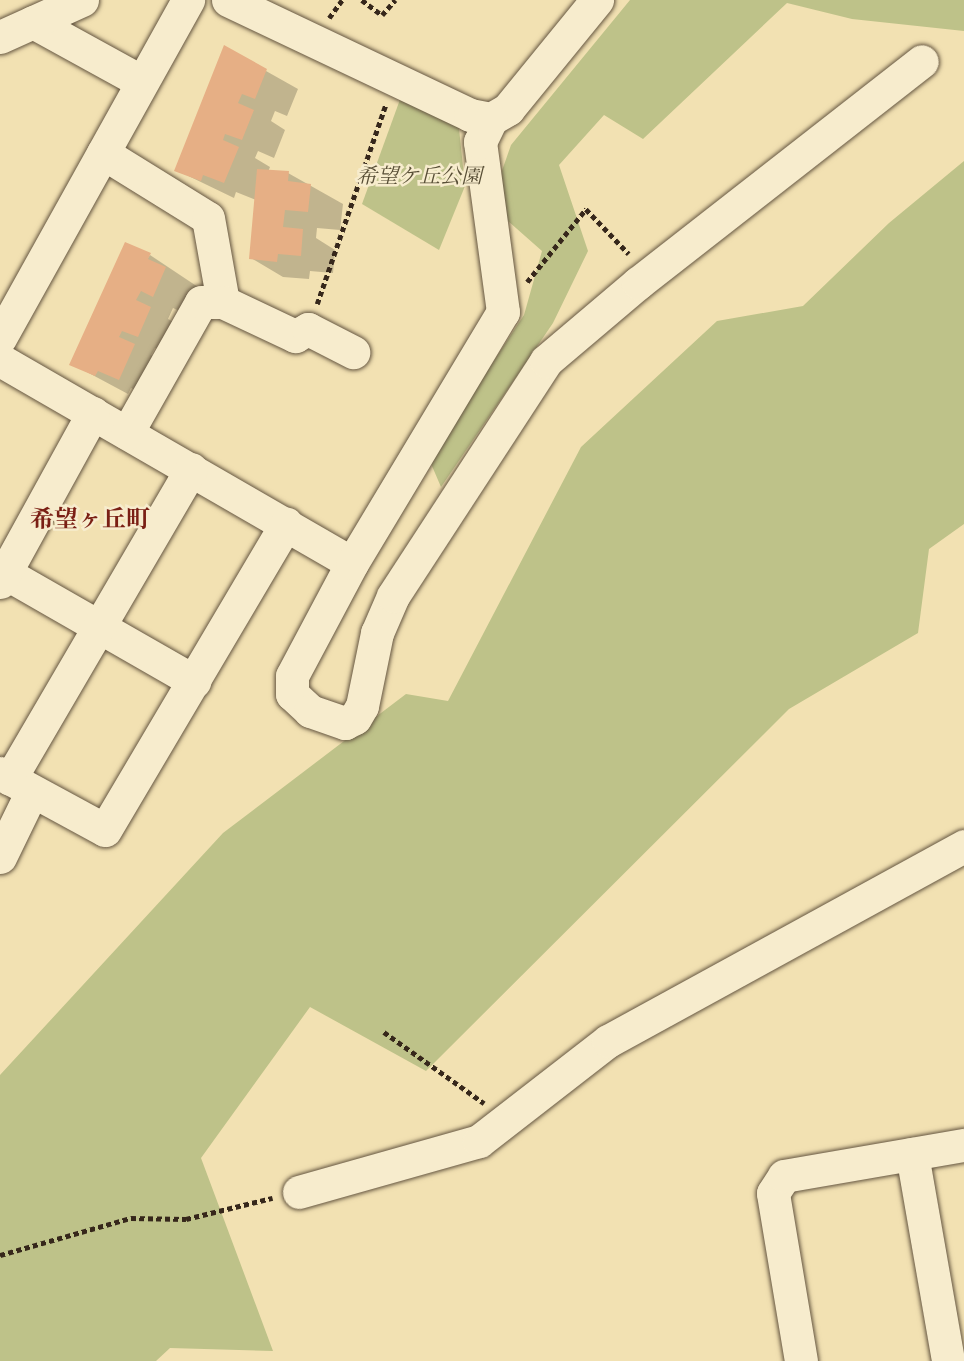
<!DOCTYPE html>
<meta charset="utf-8">
<style>
body{margin:0}
#map{position:relative;width:964px;height:1361px;overflow:hidden;background:#f2e1b2;font-family:Vollkorn,"Noto Serif JP",serif}
div>[style]{position:absolute}
.green>*{inset:0;background:#bec289}
.shadow>*{inset:0;background:#0003}
.building>*{inset:0;background:#e6af85}
.path>*{height:4.5px;margin-top:-2.25px;transform-origin:0;background:repeating-linear-gradient(90deg,#36271b 0 5px,transparent 0 8.5px)}
.roads{filter:drop-shadow(0 0 2px #655641) drop-shadow(0 0 2px #655641)}
.minor>*{height:33px;margin:-16.5px;padding:0 16.5px;transform-origin:16.5px;border-radius:16.5px;background:#f7eccd}
span{translate:-50% -50%;white-space:nowrap;text-align:center;line-height:1.15;-webkit-text-stroke:5px #f7eccd;paint-order:stroke}
.park-label{font-size:21px;color:#584e36;font-style:italic}
.quarter-label{font-size:24px;color:#7a1f14;font-weight:700}
</style>
<div id="map">
<div class="green">
<div style="clip-path:polygon(630px 0,964px 0,964px 31px,852px 19px,787px 3px,643px 139px,604px 115px,559px 165px,588px 251px,553px 323px,441px 487px,429px 459px,524px 315px,542px 251px,490px 205px,511px 145px)"></div>
<div style="clip-path:polygon(402px 94px,458px 119px,465px 186px,439px 250px,362px 204px)"></div>
<div style="clip-path:polygon(964px 161px,964px 524px,929px 549px,918px 633px,789px 709px,426px 1071px,310px 1007px,201px 1158px,273px 1351px,170px 1348px,156px 1361px,0 1361px,0 1075px,223px 833px,406px 694px,448px 701px,581px 447px,717px 321px,803px 306px,889px 223px)"></div>
</div>
<div class="shadow">
<div style="clip-path:polygon(225px 48px,298px 89px,287px 116px,275px 111px,271px 121px,285px 130px,274px 158px,258px 151px,255px 158px,270px 167px,268px 172px,288px 173px,343px 204px,340px 230px,317px 228px,316px 238px,335px 250px,333px 273px,310px 271px,309px 279px,283px 277px,251px 258px,256px 200px,236px 192px,234px 198px,176px 170px)"></div>
<div style="clip-path:polygon(150px 255px,198px 287px,186px 314px,173px 308px,168px 319px,183px 327px,171px 355px,155px 348px,151px 355px,167px 364px,151px 397px,131px 388px,128px 394px,72px 364px)"></div>
</div>
<div class="building">
<div style="clip-path:polygon(224px 45px,267px 69px,255px 99px,242px 94px,238px 103px,254px 110px,242px 140px,225px 134px,223px 140px,239px 147px,224px 183px,203px 175px,201px 181px,174px 171px)"></div>
<div style="clip-path:polygon(257px 169px,289px 171px,288px 181px,311px 184px,308px 212px,285px 210px,283px 227px,303px 229px,301px 256px,278px 254px,277px 262px,249px 259px)"></div>
<div style="clip-path:polygon(125px 242px,151px 253px,148px 259px,166px 267px,153px 297px,141px 291px,136px 300px,151px 307px,138px 337px,122px 331px,119px 337px,135px 344px,119px 380px,98px 371px,95px 376px,69px 365px)"></div>
</div>
<div class="path">
<div style="left:362px;top:0;width:25px;rotate:37deg"></div>
<div style="left:382px;top:15px;width:20px;rotate:-49deg"></div>
<div style="left:329px;top:18px;width:22px;rotate:-54deg"></div>
<div style="left:527px;top:282px;width:94px;rotate:-51.1deg"></div>
<div style="left:586px;top:209px;width:62px;rotate:46.3deg"></div>
<div style="left:317px;top:304px;width:212px;rotate:-71deg"></div>
<div style="left:384px;top:1032px;width:123px;rotate:35.4deg"></div>
<div style="left:0;top:1255px;width:136px;rotate:-15.8deg"></div>
<div style="left:131px;top:1218px;width:55px;rotate:1deg"></div>
<div style="left:186px;top:1219px;width:89px;rotate:-13.7deg"></div>
</div>
<div class="roads">
<div class="minor">
<div style="left:228px;top:0;width:268px;rotate:25.4deg"></div>
<div style="left:470px;top:115px;width:21px;rotate:11deg"></div>
<div style="left:491px;top:119px;width:20px;rotate:-30deg"></div>
<div style="left:508px;top:109px;width:141px;rotate:-50.8deg"></div>
<div style="left:33px;top:22px;width:124px;rotate:28.8deg"></div>
<div style="left:0;top:37px;width:90px;rotate:-24.3deg"></div>
<div style="left:103px;top:153px;width:123px;rotate:31.8deg"></div>
<div style="left:208px;top:218px;width:85px;rotate:79.9deg"></div>
<div style="left:0;top:338px;width:387px;rotate:-60.9deg"></div>
<div style="left:0;top:360px;width:406px;rotate:30deg"></div>
<div style="left:352px;top:563px;width:128px;rotate:118deg"></div>
<div style="left:292px;top:676px;width:18px;rotate:90deg"></div>
<div style="left:292px;top:694px;width:25px;rotate:43deg"></div>
<div style="left:310px;top:711px;width:37px;rotate:19deg"></div>
<div style="left:345px;top:723px;width:11px;rotate:-27deg"></div>
<div style="left:355px;top:718px;width:14px;rotate:-60deg"></div>
<div style="left:362px;top:706px;width:75px;rotate:-78.4deg"></div>
<div style="left:377px;top:633px;width:40px;rotate:-66.6deg"></div>
<div style="left:393px;top:596px;width:280px;rotate:-56.9deg"></div>
<div style="left:546px;top:361px;width:121px;rotate:-40.3deg"></div>
<div style="left:638px;top:283px;width:360px;rotate:-38deg"></div>
<div style="left:127px;top:433px;width:150px;rotate:-60.5deg"></div>
<div style="left:201px;top:302px;width:22px"></div>
<div style="left:223px;top:302px;width:80px;rotate:25.3deg"></div>
<div style="left:295px;top:336px;width:15px;rotate:-28deg"></div>
<div style="left:308px;top:329px;width:51px;rotate:27.1deg"></div>
<div style="left:352px;top:563px;width:293px;rotate:-59deg"></div>
<div style="left:503px;top:312px;width:172px;rotate:-97.7deg"></div>
<div style="left:480px;top:142px;width:25px;rotate:-64deg"></div>
<div style="left:0;top:570px;width:224px;rotate:29.8deg"></div>
<div style="left:0;top:582px;width:193px;rotate:-61.2deg"></div>
<div style="left:0;top:773px;width:119px;rotate:28.5deg"></div>
<div style="left:105px;top:830px;width:356px;rotate:-59.4deg"></div>
<div style="left:10px;top:779px;width:359px;rotate:-59.7deg"></div>
<div style="left:0;top:857px;width:73px;rotate:-64.1deg"></div>
<div style="left:912px;top:1154px;width:210px;rotate:80.1deg"></div>
<div style="left:299px;top:1192px;width:187px;rotate:-15.8deg"></div>
<div style="left:479px;top:1141px;width:163px;rotate:-37.8deg"></div>
<div style="left:608px;top:1041px;width:406px;rotate:-28.7deg"></div>
<div style="left:801px;top:1361px;width:170px;rotate:-99.5deg"></div>
<div style="left:773px;top:1193px;width:20px;rotate:-57deg"></div>
<div style="left:784px;top:1176px;width:183px;rotate:-9.8deg"></div>
</div>
</div>
<div class="park-label">
<span style="left:419px;top:178px">希望ケ丘公園</span>
</div>
<div class="quarter-label">
<span style="left:90px;top:522px">希望ヶ丘町</span>
</div>
</div>
